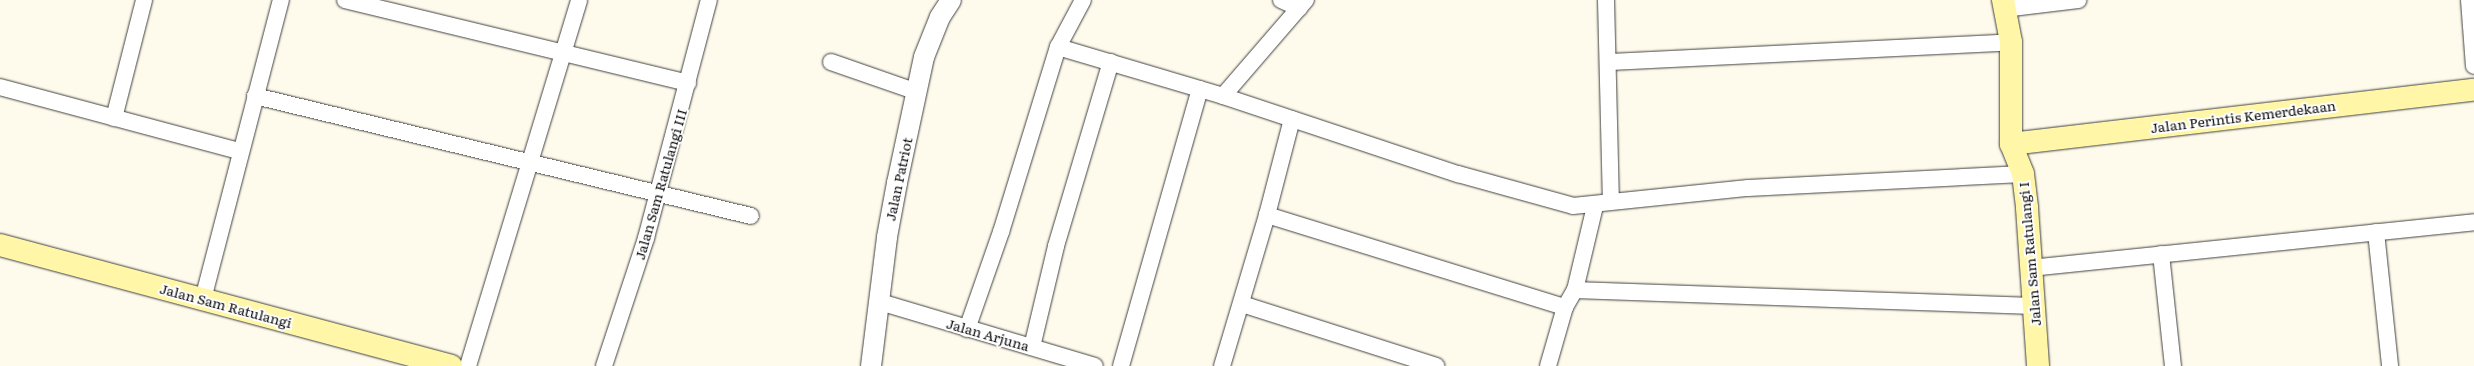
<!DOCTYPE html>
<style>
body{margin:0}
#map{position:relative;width:2474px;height:366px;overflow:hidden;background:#fffbec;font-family:Literata,serif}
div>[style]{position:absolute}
.roads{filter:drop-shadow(0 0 1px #404040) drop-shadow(0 0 1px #404040)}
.minor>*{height:16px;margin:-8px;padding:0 8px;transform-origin:8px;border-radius:8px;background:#fff}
.tertiary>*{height:20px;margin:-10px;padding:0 10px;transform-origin:10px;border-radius:10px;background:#fff}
.secondary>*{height:22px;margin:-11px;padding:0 11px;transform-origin:11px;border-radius:11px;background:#fff6a7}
span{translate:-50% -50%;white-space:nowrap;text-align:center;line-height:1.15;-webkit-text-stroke:4px #fff;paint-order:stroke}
.street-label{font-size:14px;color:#0d0d0d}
</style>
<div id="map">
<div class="roads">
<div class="minor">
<div style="left:345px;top:0;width:353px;rotate:13.6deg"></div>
<div style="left:1281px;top:0;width:20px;rotate:24deg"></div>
<div style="left:1606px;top:0;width:201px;rotate:88.6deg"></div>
<div style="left:2469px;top:0;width:66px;rotate:85.7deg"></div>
<div style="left:2003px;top:9px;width:76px;rotate:-6.8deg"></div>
<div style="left:1058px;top:47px;width:172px;rotate:16.5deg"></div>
<div style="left:1223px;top:96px;width:248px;rotate:18.4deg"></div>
<div style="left:1458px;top:174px;width:119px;rotate:15.5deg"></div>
<div style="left:1573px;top:206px;width:176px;rotate:-5.9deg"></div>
<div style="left:1748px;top:188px;width:275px;rotate:-2.9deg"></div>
<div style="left:831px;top:62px;width:91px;rotate:19.2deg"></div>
<div style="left:1608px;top:62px;width:403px;rotate:-2.8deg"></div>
<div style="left:0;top:87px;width:247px;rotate:15deg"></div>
<div style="left:255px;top:96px;width:510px;rotate:13.6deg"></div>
<div style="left:1223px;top:96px;width:127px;rotate:-49.2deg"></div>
<div style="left:114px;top:118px;width:122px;rotate:-75.7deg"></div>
<div style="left:1267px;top:215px;width:99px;rotate:-75.4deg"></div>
<div style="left:2376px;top:232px;width:135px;rotate:84deg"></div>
<div style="left:2161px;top:254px;width:113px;rotate:83.9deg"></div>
<div style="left:2031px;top:268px;width:445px;rotate:-5.9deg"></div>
<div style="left:1575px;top:290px;width:458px;rotate:2deg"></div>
<div style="left:203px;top:299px;width:309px;rotate:-75.4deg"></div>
<div style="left:880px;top:302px;width:224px;rotate:16.6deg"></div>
<div style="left:1242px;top:304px;width:204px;rotate:17.7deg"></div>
<div style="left:967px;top:329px;width:103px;rotate:-70.7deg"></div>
<div style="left:1001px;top:232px;width:194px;rotate:-72.9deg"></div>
<div style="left:1058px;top:47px;width:53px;rotate:-62deg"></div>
<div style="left:1032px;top:347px;width:104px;rotate:-76.6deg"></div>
<div style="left:1056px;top:246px;width:192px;rotate:-73.4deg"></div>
<div style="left:468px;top:366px;width:382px;rotate:-73.1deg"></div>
<div style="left:604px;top:366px;width:135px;rotate:-71.8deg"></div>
<div style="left:646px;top:238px;width:246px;rotate:-75.2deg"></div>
<div style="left:1121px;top:366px;width:288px;rotate:-74.1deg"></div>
<div style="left:1222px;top:366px;width:158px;rotate:-73.4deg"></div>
<div style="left:1267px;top:215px;width:312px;rotate:17.2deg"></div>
<div style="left:1548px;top:366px;width:61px;rotate:-73.9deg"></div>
<div style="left:1565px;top:307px;width:20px;rotate:-60deg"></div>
<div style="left:1575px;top:290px;width:86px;rotate:-76.6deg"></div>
</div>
<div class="tertiary">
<div style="left:871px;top:366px;width:130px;rotate:-82.9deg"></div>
<div style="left:887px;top:237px;width:55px;rotate:-79.5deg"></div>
<div style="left:897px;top:183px;width:129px;rotate:-77.9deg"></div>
<div style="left:924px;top:57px;width:43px;rotate:-68.2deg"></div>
<div style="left:940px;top:17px;width:20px;rotate:-57deg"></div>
</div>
<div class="secondary">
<div style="left:2003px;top:0;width:43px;rotate:79.2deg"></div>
<div style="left:2011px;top:42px;width:102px;rotate:90deg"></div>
<div style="left:2011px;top:144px;width:32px;rotate:68deg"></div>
<div style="left:2023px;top:174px;width:34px;rotate:83deg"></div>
<div style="left:2027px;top:208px;width:158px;rotate:86deg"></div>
<div style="left:2011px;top:144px;width:466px;rotate:-6.7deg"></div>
<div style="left:0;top:245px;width:467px;rotate:15deg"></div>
</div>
</div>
<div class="street-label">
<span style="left:2243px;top:116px;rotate:-7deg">Jalan Perintis Kemerdekaan</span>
<span style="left:898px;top:179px;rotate:-78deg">Jalan Patriot</span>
<span style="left:660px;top:184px;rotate:-74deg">Jalan Sam Ratulangi III</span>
<span style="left:2029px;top:254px;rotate:-95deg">Jalan Sam Ratulangi I</span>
<span style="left:226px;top:305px;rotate:15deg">Jalan Sam Ratulangi</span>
<span style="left:988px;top:334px;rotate:16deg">Jalan Arjuna</span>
</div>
</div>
